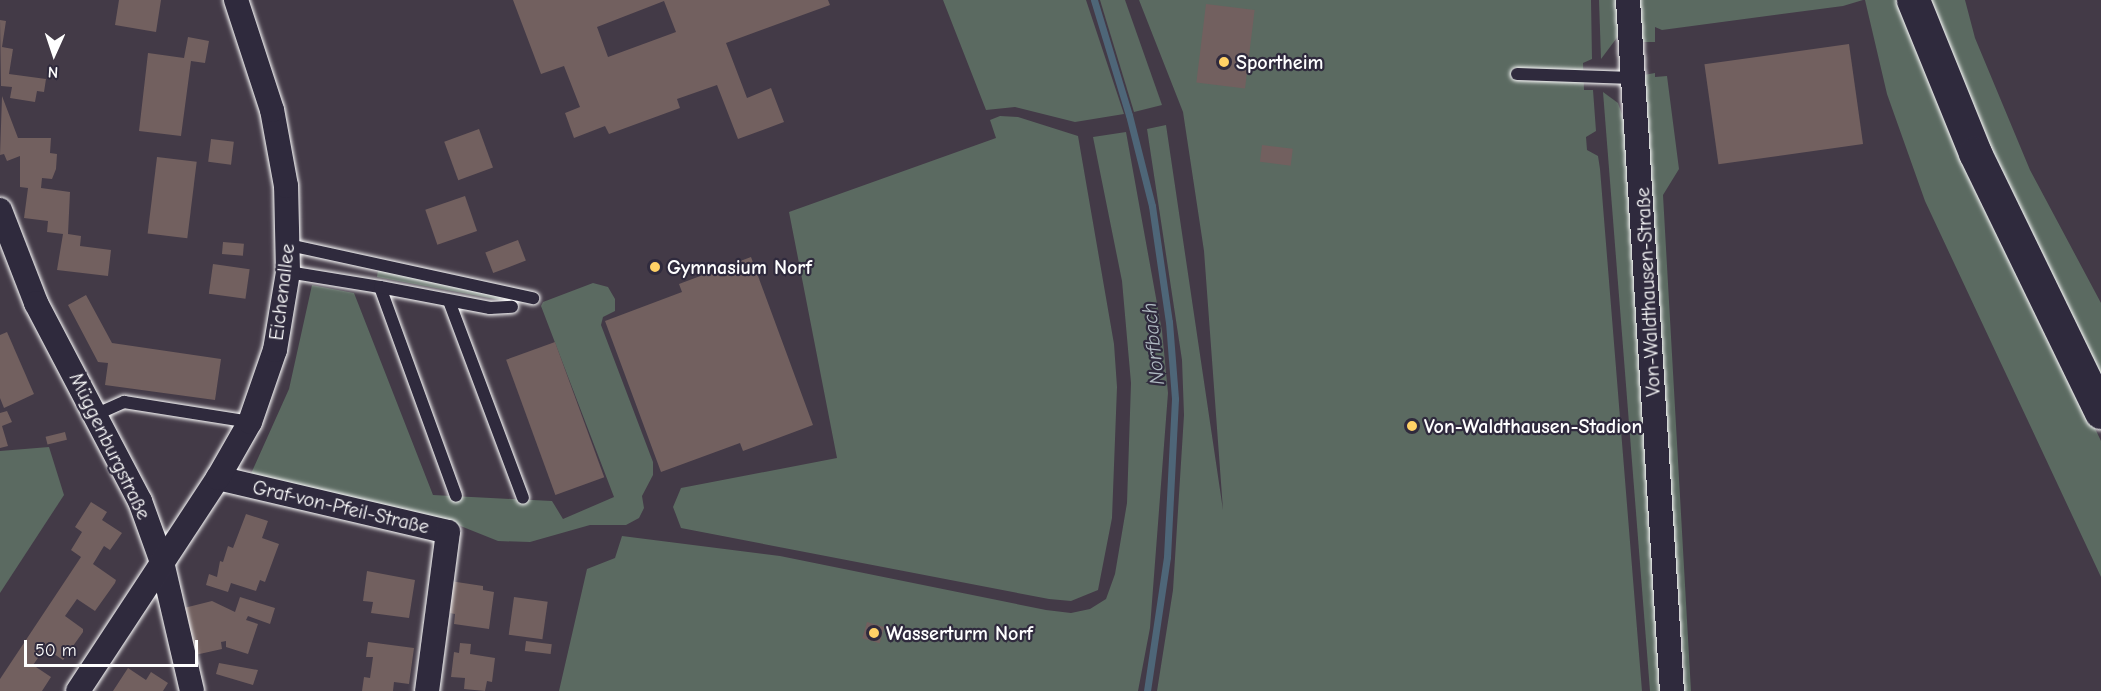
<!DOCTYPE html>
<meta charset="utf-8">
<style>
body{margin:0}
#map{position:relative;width:2101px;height:691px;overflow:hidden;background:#433a47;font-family:"Comic Neue",sans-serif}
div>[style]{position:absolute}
.green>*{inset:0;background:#5b6a61}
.stream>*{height:7px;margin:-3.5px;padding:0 3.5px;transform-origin:3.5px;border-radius:3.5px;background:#4e6678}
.building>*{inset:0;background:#72605f;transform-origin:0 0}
.roads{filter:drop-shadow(0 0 2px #fff) drop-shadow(0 0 2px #fff)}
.service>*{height:12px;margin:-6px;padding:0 6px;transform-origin:6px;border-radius:6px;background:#2f2a3d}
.minor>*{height:24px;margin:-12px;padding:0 12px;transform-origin:12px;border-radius:12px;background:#2f2a3d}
.secondary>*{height:33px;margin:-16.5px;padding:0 16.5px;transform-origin:16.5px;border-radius:16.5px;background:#2f2a3d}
.dots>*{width:16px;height:16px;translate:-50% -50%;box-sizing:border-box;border:3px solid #2f2a3d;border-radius:50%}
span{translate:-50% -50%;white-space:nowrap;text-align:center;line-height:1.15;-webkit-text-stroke:4.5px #2f2a3d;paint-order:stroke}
.poi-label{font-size:20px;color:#fff;font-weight:700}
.left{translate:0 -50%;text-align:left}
.street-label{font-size:20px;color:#fff}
.water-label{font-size:21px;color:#afbac2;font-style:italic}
.north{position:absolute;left:24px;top:24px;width:60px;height:60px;-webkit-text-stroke:4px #2f2a3d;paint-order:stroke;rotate:183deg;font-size:16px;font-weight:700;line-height:24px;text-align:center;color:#fff}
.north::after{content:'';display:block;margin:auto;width:21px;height:27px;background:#fff;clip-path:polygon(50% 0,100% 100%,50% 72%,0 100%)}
.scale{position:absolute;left:24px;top:640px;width:174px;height:27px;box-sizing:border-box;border:3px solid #fff;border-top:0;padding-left:8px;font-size:18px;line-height:21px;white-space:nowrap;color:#fff;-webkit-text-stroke:4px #2f2a3d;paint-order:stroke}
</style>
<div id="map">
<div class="green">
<div style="clip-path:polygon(943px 0,1086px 0,1124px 114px,1075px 122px,1015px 107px,986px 110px)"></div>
<div style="clip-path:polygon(1100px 0,1125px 0,1162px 105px,1134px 112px)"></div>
<div style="clip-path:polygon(1139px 0,1591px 0,1592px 59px,1583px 63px,1584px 90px,1593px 90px,1596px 131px,1586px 137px,1587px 150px,1598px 156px,1600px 169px,1642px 691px,1157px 691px,1173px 590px,1184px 415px,1182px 360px,1147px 129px,1166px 125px,1223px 510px,1204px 251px,1183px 112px)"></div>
<div style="clip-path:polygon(1599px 0,1619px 0,1619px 35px,1601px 59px)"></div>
<div style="clip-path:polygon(1639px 0,1863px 0,1843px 6px,1662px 30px,1655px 27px,1655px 42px,1642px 42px)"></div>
<div style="clip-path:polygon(1865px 0,1896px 0,1927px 74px,2101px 441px,2101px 577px,1925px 201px,1887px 94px)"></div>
<div style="clip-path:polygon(1930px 0,1965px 0,1975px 38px,2030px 170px,2101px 303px,2101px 385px,1975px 124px)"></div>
<div style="clip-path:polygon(1655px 73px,1655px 77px,1667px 76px,1679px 169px,1663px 195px,1691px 691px,1682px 691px,1684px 670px,1665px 433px,1644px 75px)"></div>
<div style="clip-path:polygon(1603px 92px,1618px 103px,1625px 123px,1662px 691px,1650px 691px)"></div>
<div style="clip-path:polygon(1000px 116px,1018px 117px,1078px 136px,1114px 344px,1117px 387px,1112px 518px,1098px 590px,1071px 601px,1049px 599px,681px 528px,673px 507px,681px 488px,837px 458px,789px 212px,996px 138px,990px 120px)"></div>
<div style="clip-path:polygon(1126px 132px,1162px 331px,1168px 393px,1150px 628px,1138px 691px,559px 691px,587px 569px,615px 558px,622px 536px,780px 556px,1046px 610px,1071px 613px,1090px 609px,1106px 599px,1115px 574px,1127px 503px,1131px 383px,1122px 281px,1093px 137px)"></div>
<div style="clip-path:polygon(378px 270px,502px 296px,500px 300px,377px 277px)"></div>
<div style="clip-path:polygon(593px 283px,608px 287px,615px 299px,615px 311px,603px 317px,601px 325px,653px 462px,653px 475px,642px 496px,644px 508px,639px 518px,626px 525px,590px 525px,530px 542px,498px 541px,453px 523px,249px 478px,289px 389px,312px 285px,354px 293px,433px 495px,552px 501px,563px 519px,614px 497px,541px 306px,543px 302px)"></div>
<div style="clip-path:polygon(49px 447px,64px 495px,0 593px,0 451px)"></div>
</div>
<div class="stream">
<div style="left:1094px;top:0;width:120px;rotate:73.1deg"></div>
<div style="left:1129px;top:115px;width:94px;rotate:75.8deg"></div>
<div style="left:1152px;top:206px;width:117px;rotate:81.7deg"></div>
<div style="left:1169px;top:322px;width:77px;rotate:85.5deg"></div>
<div style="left:1175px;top:399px;width:158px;rotate:92.9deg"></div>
<div style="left:1167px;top:557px;width:135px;rotate:98.5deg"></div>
</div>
<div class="building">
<div style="clip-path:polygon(119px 0,161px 0,156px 32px,115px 25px)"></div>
<div style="clip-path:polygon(evenodd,513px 0,828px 0,830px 5px,726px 43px,747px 98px,771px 88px,784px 122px,738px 139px,717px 85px,677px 99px,680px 108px,609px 134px,605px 126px,574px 138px,565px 113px,580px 107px,564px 66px,541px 74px,513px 0,664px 1px,676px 32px,608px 57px,597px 27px,664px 1px)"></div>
<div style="left:1206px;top:4px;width:49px;height:79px;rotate:7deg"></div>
<div style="clip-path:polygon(0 20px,6px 21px,2px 47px,13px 49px,9px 74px,46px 79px,44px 92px,37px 91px,35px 102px,10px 98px,12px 87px,1px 86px)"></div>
<div style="clip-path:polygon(188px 37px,209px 41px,205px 63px,191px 61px,181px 136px,139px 131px,148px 53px,184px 58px)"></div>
<div style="left:1849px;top:44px;width:101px;height:146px;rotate:82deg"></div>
<div style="clip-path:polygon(2px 96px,18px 138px,51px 138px,50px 153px,57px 154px,56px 169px,52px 179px,42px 178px,41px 188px,70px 192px,68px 234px,81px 236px,80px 246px,111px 250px,108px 276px,57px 270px,63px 234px,47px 232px,48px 221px,24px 218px,28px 188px,20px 187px,20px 156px,7px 161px,4px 154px,0 155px)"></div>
<div style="left:479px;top:129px;width:41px;height:37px;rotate:70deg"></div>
<div style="left:211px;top:139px;width:23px;height:23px;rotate:7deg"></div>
<div style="left:1262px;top:145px;width:31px;height:17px;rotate:7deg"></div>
<div style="left:157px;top:157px;width:40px;height:77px;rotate:7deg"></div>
<div style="left:465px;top:196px;width:37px;height:42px;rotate:71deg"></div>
<div style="left:518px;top:240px;width:22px;height:35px;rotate:69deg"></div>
<div style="left:223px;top:242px;width:21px;height:12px;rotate:5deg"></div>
<div style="clip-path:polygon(751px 257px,813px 425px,743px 451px,740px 443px,661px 472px,605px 321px,682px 292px,679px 284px)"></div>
<div style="left:213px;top:264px;width:37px;height:30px;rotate:8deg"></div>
<div style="clip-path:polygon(86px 295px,112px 343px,221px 359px,215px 400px,105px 385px,108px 363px,98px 362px,68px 305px)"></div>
<div style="clip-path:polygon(7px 332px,34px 394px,4px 408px,0 398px,0 335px)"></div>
<div style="left:555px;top:342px;width:144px;height:52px;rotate:70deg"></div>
<div style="clip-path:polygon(7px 411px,12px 422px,2px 426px,8px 446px,0 448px,0 413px)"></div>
<div style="left:65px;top:432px;width:8px;height:20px;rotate:76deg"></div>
<div style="clip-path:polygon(91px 502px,107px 512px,102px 520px,122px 533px,110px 550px,104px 546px,93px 564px,116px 580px,115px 583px,95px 611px,77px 599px,65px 616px,83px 629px,83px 632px,63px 660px,45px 648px,33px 665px,51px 677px,42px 691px,0 691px,0 679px,81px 557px,71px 550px,82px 532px,75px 527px)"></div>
<div style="clip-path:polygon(246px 514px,268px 521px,262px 538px,279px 544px,265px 582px,260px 580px,256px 591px,231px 583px,228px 592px,206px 585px,209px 574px,217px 577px,220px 561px,223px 562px,228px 546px,233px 548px)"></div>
<div style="clip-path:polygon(367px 571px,415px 580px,409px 618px,371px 613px,373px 602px,363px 601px)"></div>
<div style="clip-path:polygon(450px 581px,483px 586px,483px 590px,494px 592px,489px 629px,454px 624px,455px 614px,445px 612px)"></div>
<div style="clip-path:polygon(240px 597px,275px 608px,270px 624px,248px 616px,246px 620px,258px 624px,248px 654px,226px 647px,226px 641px,221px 642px,222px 649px,195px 655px,184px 608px,212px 601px,235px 612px)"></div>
<div style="left:514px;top:597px;width:34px;height:38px;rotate:8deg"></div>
<div style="left:867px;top:622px;width:18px;height:17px;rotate:16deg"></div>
<div style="left:526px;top:641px;width:26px;height:10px;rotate:7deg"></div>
<div style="clip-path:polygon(368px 642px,414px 648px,409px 684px,394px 682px,393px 691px,362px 691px,364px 677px,370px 678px,373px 657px,366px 657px)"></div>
<div style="clip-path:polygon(460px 643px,471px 644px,470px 654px,495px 658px,492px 682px,487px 681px,485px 691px,464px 689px,465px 678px,451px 677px,454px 652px,459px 653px)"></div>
<div style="clip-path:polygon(219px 663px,258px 670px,253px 685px,216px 674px)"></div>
<div style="clip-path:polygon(128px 668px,146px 680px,151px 672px,168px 683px,163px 691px,113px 691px)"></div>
</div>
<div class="roads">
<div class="service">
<div style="left:1517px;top:74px;width:116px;rotate:2deg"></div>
<div style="left:289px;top:245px;width:250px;rotate:12.3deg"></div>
<div style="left:288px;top:272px;width:93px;rotate:9.3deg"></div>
<div style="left:380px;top:287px;width:222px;rotate:70deg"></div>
<div style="left:380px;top:287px;width:112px;rotate:10.8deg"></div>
<div style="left:490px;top:308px;width:22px;rotate:-3deg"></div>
<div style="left:449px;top:301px;width:210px;rotate:69.4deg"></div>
<div style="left:97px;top:414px;width:30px;rotate:-24deg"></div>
<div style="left:124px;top:402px;width:128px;rotate:9deg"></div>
</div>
<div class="minor">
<div style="left:1628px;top:0;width:692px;rotate:86.36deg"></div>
<div style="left:0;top:210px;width:100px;rotate:68.8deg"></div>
<div style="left:36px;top:303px;width:224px;rotate:62.3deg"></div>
<div style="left:140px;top:501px;width:65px;rotate:70.2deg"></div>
<div style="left:162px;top:562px;width:132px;rotate:76.9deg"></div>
<div style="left:218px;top:478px;width:236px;rotate:13.2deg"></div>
<div style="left:448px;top:532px;width:160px;rotate:97.5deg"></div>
<div style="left:78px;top:691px;width:255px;rotate:-56.7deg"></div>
<div style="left:218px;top:478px;width:64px;rotate:-60.3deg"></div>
<div style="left:250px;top:422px;width:76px;rotate:-70.9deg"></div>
<div style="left:275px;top:350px;width:79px;rotate:-80.5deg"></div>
<div style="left:288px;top:272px;width:86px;rotate:-91.3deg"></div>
<div style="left:286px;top:186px;width:77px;rotate:-100.4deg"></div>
<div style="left:272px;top:110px;width:116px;rotate:-108.1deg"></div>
</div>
<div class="secondary">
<div style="left:1913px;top:0;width:165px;rotate:67.9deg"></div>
<div style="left:1975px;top:153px;width:288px;rotate:64.1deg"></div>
</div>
</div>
<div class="dots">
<div style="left:1224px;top:62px;background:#ffd166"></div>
<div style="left:655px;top:267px;background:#ffd166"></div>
<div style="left:1412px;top:426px;background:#ffd166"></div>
<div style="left:874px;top:633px;background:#ffd166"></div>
</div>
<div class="poi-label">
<span class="left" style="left:1236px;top:62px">Sportheim</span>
<span class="left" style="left:667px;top:267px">Gymnasium Norf</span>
<span class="left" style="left:1424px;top:426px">Von-Waldthausen-Stadion</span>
<span class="left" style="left:886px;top:633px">Wasserturm Norf</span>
</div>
<div class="street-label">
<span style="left:282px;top:292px;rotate:-83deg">Eichenallee</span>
<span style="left:1648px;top:292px;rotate:-93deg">Von-Waldthausen-Straße</span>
<span style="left:110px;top:446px;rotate:64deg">Müggenburgstraße</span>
<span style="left:341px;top:507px;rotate:13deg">Graf-von-Pfeil-Straße</span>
</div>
<div class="water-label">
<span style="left:1153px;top:344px;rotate:-96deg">Norfbach</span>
</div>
<div class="north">N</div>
<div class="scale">50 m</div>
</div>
